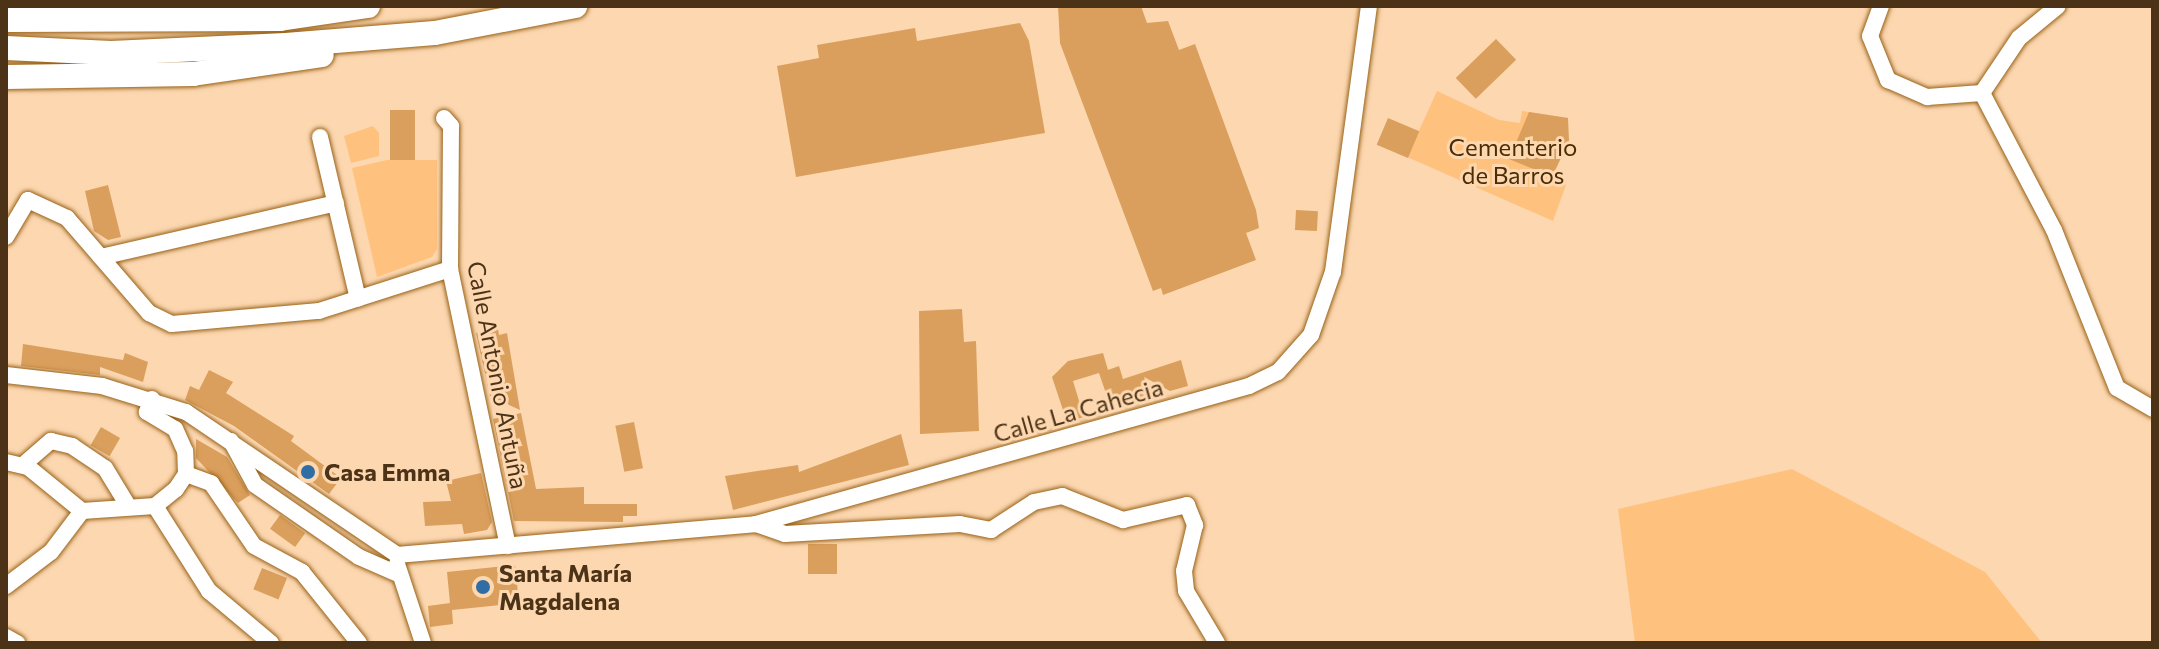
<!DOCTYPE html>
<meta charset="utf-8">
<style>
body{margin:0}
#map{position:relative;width:2159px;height:649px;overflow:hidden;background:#fcd7b0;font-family:Commissioner,sans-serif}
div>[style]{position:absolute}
.green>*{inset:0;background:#ffc27e}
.building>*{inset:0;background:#da9f5c;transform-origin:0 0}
.roads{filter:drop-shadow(0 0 2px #986116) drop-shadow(0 0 2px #986116)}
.minor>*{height:16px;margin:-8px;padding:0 8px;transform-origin:8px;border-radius:8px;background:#fff}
.highway>*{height:24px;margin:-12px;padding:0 12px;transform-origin:12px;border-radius:12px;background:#fff}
.dots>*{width:22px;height:22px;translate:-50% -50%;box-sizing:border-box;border:4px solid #fcd7b0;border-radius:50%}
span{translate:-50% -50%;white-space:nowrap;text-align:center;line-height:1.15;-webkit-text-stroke:6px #fcd7b0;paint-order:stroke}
.park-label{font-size:24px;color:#4b2d05}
.street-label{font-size:24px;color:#4c3317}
.poi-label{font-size:24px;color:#4c3317;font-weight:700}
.left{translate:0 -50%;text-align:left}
.frame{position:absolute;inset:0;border:8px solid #4c3317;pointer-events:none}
</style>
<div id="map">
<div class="green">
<div style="clip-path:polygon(1437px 91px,1499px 120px,1520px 123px,1522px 111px,1568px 118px,1555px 170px,1566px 185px,1553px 221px,1407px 157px)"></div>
<div style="clip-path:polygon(373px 126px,379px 133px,379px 156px,351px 163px,344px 136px)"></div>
<div style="clip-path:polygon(387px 160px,437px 160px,437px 249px,432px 257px,377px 277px,352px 168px)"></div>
<div style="clip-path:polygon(1792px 469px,1985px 572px,2042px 643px,1635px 643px,1618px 509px)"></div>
</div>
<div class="building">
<div style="clip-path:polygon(1058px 6px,1141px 6px,1147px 23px,1168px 21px,1179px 50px,1195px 44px,1256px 210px,1259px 228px,1246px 233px,1256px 260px,1163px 295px,1161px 288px,1153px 291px,1060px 43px)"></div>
<div style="clip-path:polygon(1020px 23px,1029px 41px,1045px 133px,796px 177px,777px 66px,819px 58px,817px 45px,915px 28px,917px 41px)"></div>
<div style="left:1496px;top:39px;width:29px;height:56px;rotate:46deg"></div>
<div style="left:390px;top:110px;width:25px;height:50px"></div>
<div style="clip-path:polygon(1529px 112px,1568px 118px,1569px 141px,1552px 177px,1509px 159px)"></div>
<div style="left:1388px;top:118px;width:34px;height:29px;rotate:23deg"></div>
<div style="clip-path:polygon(108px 185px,121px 237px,108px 240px,94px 231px,85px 191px)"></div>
<div style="left:1296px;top:210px;width:22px;height:20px;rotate:3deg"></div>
<div style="clip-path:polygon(962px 309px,964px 342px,976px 341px,979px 431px,920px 434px,919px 311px)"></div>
<div style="clip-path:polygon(498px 329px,499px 335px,507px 333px,520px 410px,490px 396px,476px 333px)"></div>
<div style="clip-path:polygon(23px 344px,123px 360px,125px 353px,148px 362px,143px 382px,100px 367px,100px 375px,21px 366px)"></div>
<div style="clip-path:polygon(1103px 353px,1108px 370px,1119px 366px,1123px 379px,1181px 360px,1188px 386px,1170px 391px,1144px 377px,1150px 396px,1111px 408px,1099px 373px,1073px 381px,1084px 417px,1067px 422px,1052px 377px,1068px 361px)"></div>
<div style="clip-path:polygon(209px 370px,233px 382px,226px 393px,294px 436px,291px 441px,341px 478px,329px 494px,234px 426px,185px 400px,190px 386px,199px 390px)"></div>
<div style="clip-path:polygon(521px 413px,536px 489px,584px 487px,584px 504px,637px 504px,637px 516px,623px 516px,623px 522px,514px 521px,493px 419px)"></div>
<div style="left:634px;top:422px;width:47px;height:19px;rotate:79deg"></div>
<div style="left:101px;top:427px;width:22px;height:21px;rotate:30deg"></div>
<div style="clip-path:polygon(901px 434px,909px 465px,733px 510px,725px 476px,798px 465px,799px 472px)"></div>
<div style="clip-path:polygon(196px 439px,227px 457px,250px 495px,238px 503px,196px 458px)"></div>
<div style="clip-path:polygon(481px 473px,492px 522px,487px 530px,464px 534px,462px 524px,425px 526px,423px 502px,451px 501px,446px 481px)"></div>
<div style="left:280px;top:515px;width:31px;height:17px;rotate:36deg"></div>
<div style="left:808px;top:544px;width:29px;height:30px"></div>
<div style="clip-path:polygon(515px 565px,519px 603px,452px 610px,453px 624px,430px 627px,428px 606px,450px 603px,447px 572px)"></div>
<div style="left:262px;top:568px;width:27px;height:23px;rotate:22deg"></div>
</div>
<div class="roads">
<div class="minor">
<div style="left:1881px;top:6px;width:32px;rotate:110deg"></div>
<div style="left:1870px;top:36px;width:48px;rotate:67.8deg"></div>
<div style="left:1888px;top:80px;width:43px;rotate:23.6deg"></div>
<div style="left:1927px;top:97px;width:55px;rotate:-4.2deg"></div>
<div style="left:1982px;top:93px;width:155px;rotate:62.3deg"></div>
<div style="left:2054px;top:230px;width:170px;rotate:68.3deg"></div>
<div style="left:2117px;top:388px;width:42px;rotate:30.3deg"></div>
<div style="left:1982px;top:93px;width:66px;rotate:-56.1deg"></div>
<div style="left:2019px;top:38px;width:50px;rotate:-39.4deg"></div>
<div style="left:444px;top:118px;width:11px;rotate:49deg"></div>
<div style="left:451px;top:126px;width:143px;rotate:90.4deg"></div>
<div style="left:450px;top:269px;width:283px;rotate:78.2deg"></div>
<div style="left:320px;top:137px;width:166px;rotate:76.8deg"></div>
<div style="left:6px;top:237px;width:43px;rotate:-59.3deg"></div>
<div style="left:28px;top:200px;width:43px;rotate:24.8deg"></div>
<div style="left:67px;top:218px;width:125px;rotate:49.2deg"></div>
<div style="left:149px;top:313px;width:25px;rotate:26deg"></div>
<div style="left:172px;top:324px;width:148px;rotate:-5.1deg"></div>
<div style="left:319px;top:311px;width:138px;rotate:-17.8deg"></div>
<div style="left:101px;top:257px;width:241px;rotate:-12.9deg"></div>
<div style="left:6px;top:375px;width:97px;rotate:6.5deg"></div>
<div style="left:102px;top:386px;width:88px;rotate:17.2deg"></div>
<div style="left:186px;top:412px;width:255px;rotate:34.1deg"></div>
<div style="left:397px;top:555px;width:360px;rotate:-4.9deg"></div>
<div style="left:756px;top:524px;width:512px;rotate:-15.64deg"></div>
<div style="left:1249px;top:386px;width:32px;rotate:-26deg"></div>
<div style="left:1278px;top:372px;width:50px;rotate:-48.3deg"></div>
<div style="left:1311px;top:335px;width:67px;rotate:-70.8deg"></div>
<div style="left:1333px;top:272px;width:268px;rotate:-82.3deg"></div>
<div style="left:231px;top:441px;width:50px;rotate:61.4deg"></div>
<div style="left:255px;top:485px;width:126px;rotate:34.7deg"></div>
<div style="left:359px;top:557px;width:43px;rotate:23.6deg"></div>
<div style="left:6px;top:462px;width:23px;rotate:13deg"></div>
<div style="left:28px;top:467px;width:70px;rotate:39.2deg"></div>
<div style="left:23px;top:465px;width:37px;rotate:-41deg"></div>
<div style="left:51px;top:441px;width:22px;rotate:13deg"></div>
<div style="left:72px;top:446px;width:40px;rotate:34deg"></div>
<div style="left:105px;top:468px;width:42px;rotate:58.6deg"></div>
<div style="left:186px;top:474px;width:27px;rotate:20deg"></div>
<div style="left:211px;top:483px;width:76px;rotate:55.7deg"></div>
<div style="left:254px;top:546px;width:55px;rotate:28.4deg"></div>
<div style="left:302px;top:572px;width:91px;rotate:51.2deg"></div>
<div style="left:155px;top:506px;width:101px;rotate:57.6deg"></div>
<div style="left:209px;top:591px;width:81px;rotate:40deg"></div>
<div style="left:756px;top:524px;width:31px;rotate:19deg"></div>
<div style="left:785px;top:534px;width:175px;rotate:-3.3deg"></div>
<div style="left:960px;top:524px;width:32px;rotate:11deg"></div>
<div style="left:991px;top:530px;width:51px;rotate:-33.1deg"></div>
<div style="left:1034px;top:502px;width:29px;rotate:-12deg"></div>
<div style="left:1062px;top:496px;width:66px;rotate:21.5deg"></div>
<div style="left:1123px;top:520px;width:66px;rotate:-13.2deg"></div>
<div style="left:1187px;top:505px;width:22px;rotate:68deg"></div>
<div style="left:1195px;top:525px;width:47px;rotate:103.4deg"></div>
<div style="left:1184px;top:571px;width:20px;rotate:84deg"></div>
<div style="left:1186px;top:591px;width:61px;rotate:59.2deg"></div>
<div style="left:397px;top:564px;width:83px;rotate:71.8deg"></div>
<div style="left:6px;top:586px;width:56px;rotate:-37.1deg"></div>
<div style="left:51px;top:552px;width:51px;rotate:-52.9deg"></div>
<div style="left:82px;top:511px;width:73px;rotate:-3.9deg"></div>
<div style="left:155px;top:506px;width:27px;rotate:-39deg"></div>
<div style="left:176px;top:489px;width:18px;rotate:-56deg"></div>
<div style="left:186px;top:474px;width:23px;rotate:-92deg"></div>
<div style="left:185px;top:451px;width:24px;rotate:-114deg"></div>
<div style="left:175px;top:429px;width:33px;rotate:-149deg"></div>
<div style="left:147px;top:412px;width:14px;rotate:-69deg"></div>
<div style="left:6px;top:637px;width:13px;rotate:29deg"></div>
</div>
<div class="highway">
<div style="left:6px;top:20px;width:274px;rotate:-0.2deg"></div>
<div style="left:280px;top:19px;width:89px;rotate:-8.4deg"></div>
<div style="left:6px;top:48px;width:105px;rotate:2.7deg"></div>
<div style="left:111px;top:53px;width:175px;rotate:-2.6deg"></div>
<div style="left:286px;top:45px;width:149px;rotate:-4.6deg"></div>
<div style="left:435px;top:33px;width:143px;rotate:-10.9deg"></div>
<div style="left:6px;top:77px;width:187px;rotate:-0.9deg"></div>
<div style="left:193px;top:74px;width:130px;rotate:-8.4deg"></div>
</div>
</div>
<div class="dots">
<div style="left:308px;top:472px;background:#2f6da4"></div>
<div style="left:483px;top:587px;background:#2f6da4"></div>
</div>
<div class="park-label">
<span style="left:1513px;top:161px">Cementerio<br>de Barros</span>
</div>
<div class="street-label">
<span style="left:498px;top:375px;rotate:79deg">Calle Antonio Antuña</span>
<span style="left:1078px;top:410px;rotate:-16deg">Calle La Cahecia</span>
</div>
<div class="poi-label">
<span class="left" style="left:324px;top:472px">Casa Emma</span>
<span class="left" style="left:499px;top:587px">Santa María<br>Magdalena</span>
</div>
<div class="frame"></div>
</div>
